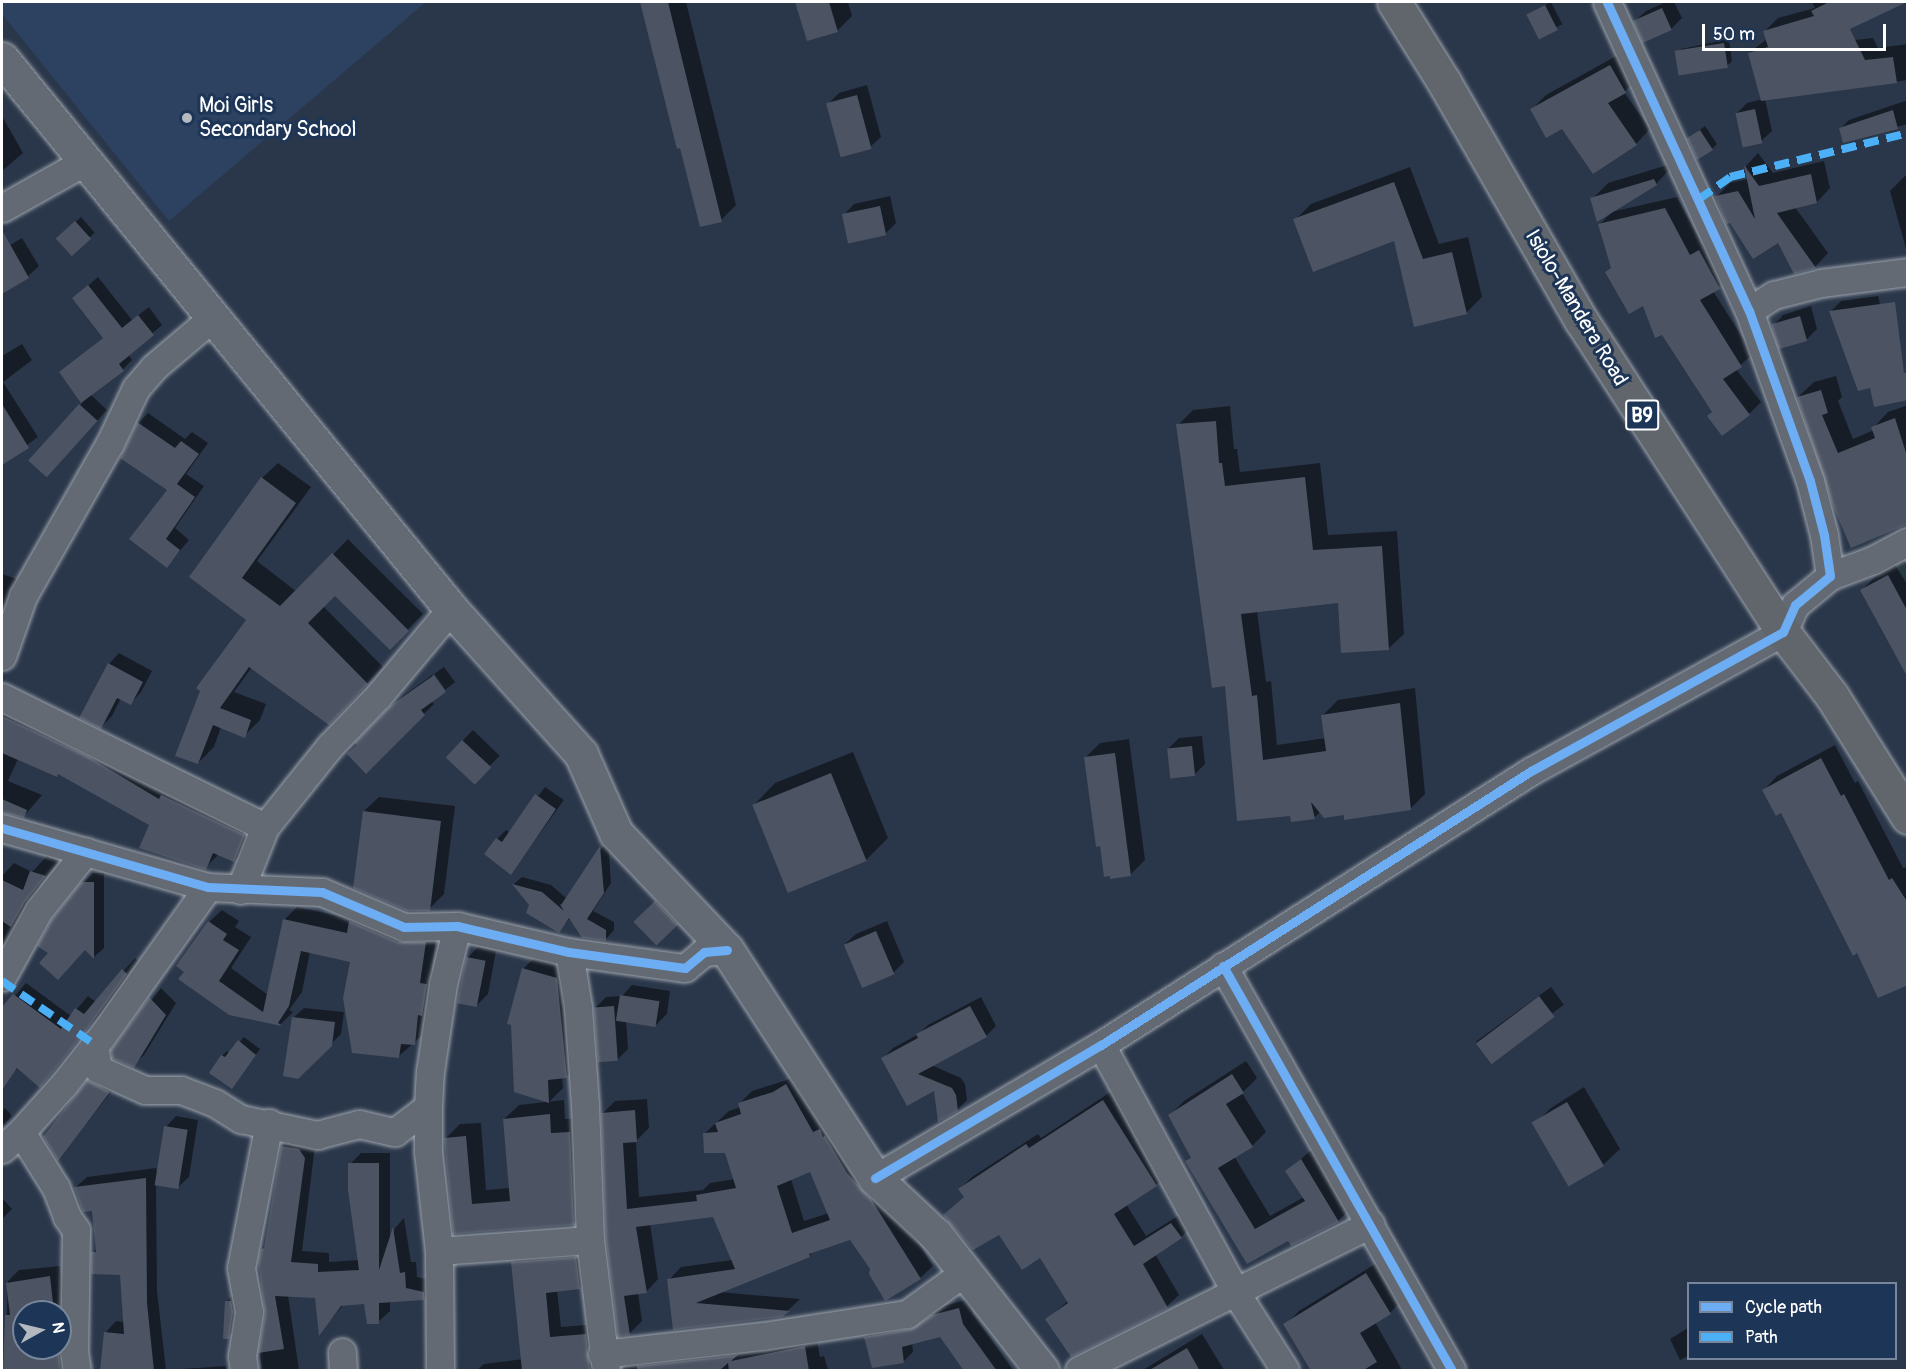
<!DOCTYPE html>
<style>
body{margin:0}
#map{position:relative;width:1909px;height:1372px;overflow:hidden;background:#2a374a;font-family:Pangolin,sans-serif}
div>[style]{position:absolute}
.built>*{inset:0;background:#2d4161}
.green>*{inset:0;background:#496d74}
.shadow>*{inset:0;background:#0007;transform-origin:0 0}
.building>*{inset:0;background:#4c5363;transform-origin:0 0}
.roads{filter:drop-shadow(0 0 2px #9fa5ae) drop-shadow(0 0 2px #9fa5ae)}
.minor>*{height:27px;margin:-13.5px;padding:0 13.5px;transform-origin:13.5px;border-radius:13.5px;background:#636a74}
.secondary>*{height:33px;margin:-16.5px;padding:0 16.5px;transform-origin:16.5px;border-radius:16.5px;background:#636a74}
.trunk>*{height:33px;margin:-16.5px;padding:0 16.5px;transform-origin:16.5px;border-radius:16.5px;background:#60666c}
.quiet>*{height:8px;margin-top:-4px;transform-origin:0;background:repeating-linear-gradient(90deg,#4cb0f7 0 15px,transparent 0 23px)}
.cycleway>*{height:9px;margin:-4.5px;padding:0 4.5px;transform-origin:4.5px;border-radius:4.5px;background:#6dadf4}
.dots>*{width:16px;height:16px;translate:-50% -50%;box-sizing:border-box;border:3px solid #1d3557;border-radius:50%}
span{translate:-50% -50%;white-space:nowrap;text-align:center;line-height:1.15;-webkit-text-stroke:6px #1d3557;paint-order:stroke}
.shield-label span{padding:2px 4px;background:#1d3557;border:2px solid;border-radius:4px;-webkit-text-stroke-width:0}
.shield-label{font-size:20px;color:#fff;font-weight:700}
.poi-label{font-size:21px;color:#fff}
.left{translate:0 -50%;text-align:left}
.street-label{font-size:21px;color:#fff}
.frame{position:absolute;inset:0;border:3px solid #fff;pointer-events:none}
.legend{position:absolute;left:1687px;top:1282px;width:210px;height:78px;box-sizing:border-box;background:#1d3557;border:2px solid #77869a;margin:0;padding:8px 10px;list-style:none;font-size:18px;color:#fff}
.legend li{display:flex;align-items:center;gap:12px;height:30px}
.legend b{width:30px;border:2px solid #77869a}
.north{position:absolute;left:12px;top:1300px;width:60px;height:60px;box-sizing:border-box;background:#1d3557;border:2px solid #77869a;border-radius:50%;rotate:82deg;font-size:16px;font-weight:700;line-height:24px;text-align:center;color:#fff}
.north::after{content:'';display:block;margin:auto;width:21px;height:27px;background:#b4b9c0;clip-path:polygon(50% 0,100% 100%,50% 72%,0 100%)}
.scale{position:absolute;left:1702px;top:24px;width:184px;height:27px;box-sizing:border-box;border:3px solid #fff;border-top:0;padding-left:8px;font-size:18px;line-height:21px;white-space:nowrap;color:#fff;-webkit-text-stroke:4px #1d3557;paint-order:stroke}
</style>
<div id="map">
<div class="built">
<div style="clip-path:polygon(2px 2px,426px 2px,169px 221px,2px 14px)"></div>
</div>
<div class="green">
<div style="clip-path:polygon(1907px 531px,1907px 584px,1882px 544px)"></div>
</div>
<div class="shadow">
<div style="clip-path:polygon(642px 2px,686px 2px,736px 205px,721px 220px,682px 146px,678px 147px)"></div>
<div style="clip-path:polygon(796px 2px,848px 2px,852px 16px,837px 31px,808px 40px)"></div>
<div style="left:1551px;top:2px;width:25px;height:26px;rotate:63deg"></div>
<div style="clip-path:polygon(1666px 2px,1674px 2px,1682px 18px,1671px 29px,1635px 21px,1646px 11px)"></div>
<div style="clip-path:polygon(1812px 2px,1895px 2px,1887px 10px,1819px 44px,1873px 38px,1878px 48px,1908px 44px,1908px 80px,1765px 99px,1772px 131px,1761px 141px,1736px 114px,1747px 103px,1763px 99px,1749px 53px,1767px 39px,1765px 31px,1778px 18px,1815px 8px)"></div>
<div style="clip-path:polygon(1729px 39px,1732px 61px,1727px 66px,1676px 54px,1681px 49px)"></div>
<div style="clip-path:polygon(1625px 51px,1639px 77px,1624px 92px,1650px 129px,1636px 144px,1562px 127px,1532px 109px,1546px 95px)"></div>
<div style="clip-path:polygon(867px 85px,881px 137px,870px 147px,828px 104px,839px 93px)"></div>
<div style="clip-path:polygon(1908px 100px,1908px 124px,1844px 141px,1840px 129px,1849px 120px)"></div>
<div style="clip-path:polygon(2px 116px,23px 153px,2px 171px)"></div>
<div style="clip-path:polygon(1705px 126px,1717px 144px,1712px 149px,1689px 138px)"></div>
<div style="clip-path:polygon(1758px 153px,1773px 173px,1824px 161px,1830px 188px,1817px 202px,1795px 207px,1828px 253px,1815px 267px,1717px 196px,1730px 183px,1748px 179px,1746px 166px)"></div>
<div style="clip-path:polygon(1671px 164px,1672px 167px,1656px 184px,1611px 212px,1677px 197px,1702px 244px,1711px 239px,1731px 276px,1713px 291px,1753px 354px,1736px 369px,1761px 402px,1749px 414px,1713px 412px,1644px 303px,1612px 267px,1600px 224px,1610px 214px,1592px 199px,1608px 183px)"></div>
<div style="clip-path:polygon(1410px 167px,1439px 244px,1468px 237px,1482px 297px,1466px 313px,1395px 239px,1295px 220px,1311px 204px)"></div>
<div style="clip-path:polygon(1905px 176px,1908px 176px,1908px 256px,1890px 191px)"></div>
<div style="clip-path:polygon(890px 196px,896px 223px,886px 233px,850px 242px,844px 215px,854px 204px)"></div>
<div style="left:81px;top:217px;width:21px;height:32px;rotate:49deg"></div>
<div style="clip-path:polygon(22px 238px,39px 266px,28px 276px,2px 292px,2px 295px,2px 250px)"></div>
<div style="clip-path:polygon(98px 277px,132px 320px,149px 307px,162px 325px,128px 354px,132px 360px,123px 369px,90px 394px,107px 410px,57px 465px,30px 460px,83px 402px,61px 372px,104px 337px,84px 289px)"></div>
<div style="clip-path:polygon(1878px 296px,1896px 371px,1831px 311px,1841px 301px)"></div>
<div style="clip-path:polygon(1811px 306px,1817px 329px,1807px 339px,1780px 348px,1773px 326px,1783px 315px)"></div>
<div style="clip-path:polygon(22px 344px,32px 360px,3px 382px,38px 437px,5px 461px,2px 456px,2px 356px)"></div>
<div style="clip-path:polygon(1836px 376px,1842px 397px,1838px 401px,1853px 439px,1874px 430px,1873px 428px,1888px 412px,1908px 405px,1908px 523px,1851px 546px,1798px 397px,1814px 382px)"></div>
<div style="clip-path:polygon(1230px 406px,1234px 449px,1237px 449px,1240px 472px,1320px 463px,1328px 535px,1397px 531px,1404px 634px,1388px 649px,1339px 601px,1257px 611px,1266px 682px,1271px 681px,1277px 745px,1326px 738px,1322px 716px,1338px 700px,1415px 688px,1425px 794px,1410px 809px,1345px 813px,1321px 811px,1315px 817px,1292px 814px,1239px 820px,1226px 685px,1178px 425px,1193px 410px)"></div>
<div style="clip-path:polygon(148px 413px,185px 439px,192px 432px,208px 443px,186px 474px,204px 486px,175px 528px,189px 540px,167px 566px,131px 539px,169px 489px,138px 423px)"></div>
<div style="clip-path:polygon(278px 463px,311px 487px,257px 561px,297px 592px,348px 539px,423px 614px,390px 648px,335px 594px,323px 606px,383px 667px,344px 707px,252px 667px,234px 692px,266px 704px,260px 720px,244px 736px,221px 727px,214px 747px,198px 763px,248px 619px,191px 577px,262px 478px)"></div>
<div style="clip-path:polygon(1904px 560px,1908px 566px,1908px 672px,1862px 590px,1878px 574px)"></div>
<div style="clip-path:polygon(2px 574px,20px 580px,2px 633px)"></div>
<div style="clip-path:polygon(119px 653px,152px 671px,141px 692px,131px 703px,121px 698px,112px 716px,101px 727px,109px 664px)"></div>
<div style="left:444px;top:667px;width:19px;height:12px;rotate:54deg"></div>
<div style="clip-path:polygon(432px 675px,444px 692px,431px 701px,434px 704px,366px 771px,357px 743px,402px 697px)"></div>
<div style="clip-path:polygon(14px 700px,259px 819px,249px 845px,234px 861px,219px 854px,205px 868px,150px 824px,59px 773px,18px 759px,8px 781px,42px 795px,24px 816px,2px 812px,2px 712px)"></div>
<div style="left:473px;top:730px;width:37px;height:37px;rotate:44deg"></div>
<div style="clip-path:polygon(1202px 736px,1205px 764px,1194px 775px,1168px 749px,1179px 738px)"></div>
<div style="clip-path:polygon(1129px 739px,1145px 860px,1130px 875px,1085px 758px,1100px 743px)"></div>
<div style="clip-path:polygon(1835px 745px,1855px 783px,1858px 781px,1903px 868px,1908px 867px,1908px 983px,1858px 951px,1782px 811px,1764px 790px,1777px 776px)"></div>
<div style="clip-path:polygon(853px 752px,888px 838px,866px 860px,754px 805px,775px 783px)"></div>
<div style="clip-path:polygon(545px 787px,564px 800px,511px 873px,497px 839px,506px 830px,510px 833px)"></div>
<div style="clip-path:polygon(379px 797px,455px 806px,444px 894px,429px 909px,364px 811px)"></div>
<div style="clip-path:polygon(608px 840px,611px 883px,593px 911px,614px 922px,614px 930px,607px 938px,583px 936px,570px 918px,558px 932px,514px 884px,522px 877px,551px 885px,566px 898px)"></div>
<div style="clip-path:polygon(47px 856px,59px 861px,41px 883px,2px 957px,2px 876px,14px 863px,32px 872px)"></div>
<div style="clip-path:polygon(93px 873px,104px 873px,104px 948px,94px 957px,86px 948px,50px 952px,83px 883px)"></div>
<div style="left:666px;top:892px;width:30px;height:42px;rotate:46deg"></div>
<div style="clip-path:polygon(297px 907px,353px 919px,437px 930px,432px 970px,439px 972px,427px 1031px,399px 1056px,351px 961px,310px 951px,302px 992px,289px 1010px,293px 1012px,281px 1024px,230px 1014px,181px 979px,209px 922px,222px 910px,239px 921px,235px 927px,251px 937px,231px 968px,268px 995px,284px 920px)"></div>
<div style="clip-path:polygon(887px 921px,904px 962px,893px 973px,845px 944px,856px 934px)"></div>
<div style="clip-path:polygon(478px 947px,496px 951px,488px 994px,477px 1005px,467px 958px)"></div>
<div style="clip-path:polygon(537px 955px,571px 964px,581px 1062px,567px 1076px,562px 1077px,563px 1088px,549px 1102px,523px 969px)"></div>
<div style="clip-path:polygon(135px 958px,138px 961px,102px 1012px,40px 1085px,18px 1068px,10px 1076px,2px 1069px,2px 1011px,26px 983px,71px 1016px,88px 996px,96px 1002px)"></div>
<div style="clip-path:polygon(632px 985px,670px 991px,667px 1014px,656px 1025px,626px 1020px,628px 1049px,617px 1060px,595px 1008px,606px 997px,622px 996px)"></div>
<div style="left:1551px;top:987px;width:22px;height:93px;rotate:54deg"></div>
<div style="clip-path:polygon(161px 988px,176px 1003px,144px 1055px,133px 1066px,112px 1050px)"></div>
<div style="clip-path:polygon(981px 997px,996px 1026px,986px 1036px,931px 1065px,961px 1078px,965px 1084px,967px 1100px,957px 1110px,936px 1089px,883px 1058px,893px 1048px,917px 1035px,928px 1025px)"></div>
<div style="clip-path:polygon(304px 1008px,344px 1012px,341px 1034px,298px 1077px,293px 1018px)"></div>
<div style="clip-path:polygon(244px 1037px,260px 1049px,236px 1082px,222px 1056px,227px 1051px,230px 1053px)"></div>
<div style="clip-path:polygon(1246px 1061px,1257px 1078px,1242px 1093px,1266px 1132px,1252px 1146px,1234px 1156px,1270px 1216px,1304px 1197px,1287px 1171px,1316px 1146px,1352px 1207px,1338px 1221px,1288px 1238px,1247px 1262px,1170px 1115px,1184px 1101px)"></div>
<div style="clip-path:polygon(99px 1070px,120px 1081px,58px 1158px,88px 1081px)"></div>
<div style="clip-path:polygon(evenodd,799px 1073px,883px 1187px,933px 1266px,920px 1278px,871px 1268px,851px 1238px,815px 1250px,809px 1256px,719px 1292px,800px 1299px,782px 1316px,675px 1329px,669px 1280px,681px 1267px,732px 1260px,714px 1216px,650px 1223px,658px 1279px,646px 1292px,638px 1293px,642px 1321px,629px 1334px,619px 1335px,603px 1113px,615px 1101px,647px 1099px,649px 1128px,636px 1141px,639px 1197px,703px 1190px,710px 1183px,735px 1179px,726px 1151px,704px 1134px,729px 1111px,741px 1107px,739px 1104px,752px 1091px,787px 1080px,799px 1073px,811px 1170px,829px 1213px,804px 1221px,791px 1179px,811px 1170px)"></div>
<div style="clip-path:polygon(1584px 1087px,1620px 1149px,1603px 1165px,1570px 1184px,1534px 1124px,1551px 1108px)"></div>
<div style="clip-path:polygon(1115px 1089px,1168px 1173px,1156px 1185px,1126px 1204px,1146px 1236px,1184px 1212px,1193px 1226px,1181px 1237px,1155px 1254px,1179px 1295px,1167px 1306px,1071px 1355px,1047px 1319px,1068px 1301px,1041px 1256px,999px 1233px,960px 1189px,972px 1177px,1038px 1134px,1041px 1138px)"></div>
<div style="clip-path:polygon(564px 1100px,565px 1119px,584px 1118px,588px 1209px,573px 1224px,454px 1233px,445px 1139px,460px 1124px,481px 1123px,486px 1190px,510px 1188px,504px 1119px,519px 1105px)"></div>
<div style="clip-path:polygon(5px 1108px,12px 1116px,2px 1127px,2px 1137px,2px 1111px)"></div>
<div style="clip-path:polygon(176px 1116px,198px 1120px,189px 1177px,178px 1187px,156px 1184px,157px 1291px,166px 1370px,226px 1366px,226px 1370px,102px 1370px,106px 1332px,116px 1321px,124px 1322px,121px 1273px,93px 1253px,98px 1248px,94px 1209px,76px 1187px,87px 1177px,156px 1168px,158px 1176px,166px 1127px)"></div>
<div style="clip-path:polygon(293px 1135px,315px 1146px,302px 1251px,329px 1253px,329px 1262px,359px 1260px,350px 1164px,361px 1153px,390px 1153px,390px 1241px,395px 1228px,404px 1218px,411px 1262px,416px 1262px,417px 1277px,434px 1281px,434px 1287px,423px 1299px,390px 1301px,390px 1311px,378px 1322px,365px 1303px,344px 1304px,320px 1332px,316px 1297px,288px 1295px,299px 1370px,262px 1370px,260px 1355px,266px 1314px,259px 1272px,262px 1249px,266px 1245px,282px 1146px)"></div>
<div style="clip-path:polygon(2px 1198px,12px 1209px,2px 1219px)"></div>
<div style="clip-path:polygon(587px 1246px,591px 1277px,580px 1288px,557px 1290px,561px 1327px,597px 1324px,607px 1370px,477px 1370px,484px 1364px,523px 1359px,513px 1262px,524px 1251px)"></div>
<div style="clip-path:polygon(1380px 1261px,1403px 1299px,1390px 1313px,1375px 1322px,1402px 1370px,1313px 1370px,1285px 1325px,1299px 1311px)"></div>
<div style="clip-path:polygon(evenodd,60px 1266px,72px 1361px,77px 1370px,5px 1370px,8px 1281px,19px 1270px,60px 1266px,24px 1312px,60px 1312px,60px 1348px,24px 1348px,24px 1312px)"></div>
<div style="clip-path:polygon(232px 1296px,236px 1297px,237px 1306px,233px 1332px,228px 1337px,227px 1301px)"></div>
<div style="clip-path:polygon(969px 1299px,973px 1314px,1013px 1370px,966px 1370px,940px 1335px,912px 1342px,913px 1352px,903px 1362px,865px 1337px,876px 1327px,921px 1320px,944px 1306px)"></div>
<div style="clip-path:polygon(1688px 1328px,1688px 1356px,1680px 1360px,1670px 1339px)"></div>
<div style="clip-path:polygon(1202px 1334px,1224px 1370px,1143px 1370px)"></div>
<div style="clip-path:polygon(816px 1335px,820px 1357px,824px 1356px,828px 1370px,622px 1370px,634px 1357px)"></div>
</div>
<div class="building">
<div style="clip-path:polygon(640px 2px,668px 2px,722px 222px,700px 227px,680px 148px,677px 149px)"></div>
<div style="clip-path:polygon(795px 2px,829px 2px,838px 32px,807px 41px)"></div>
<div style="clip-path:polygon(1829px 2px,1907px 2px,1850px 29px,1865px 60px,1893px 57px,1897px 83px,1761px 101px,1748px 53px,1768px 47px,1763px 31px,1814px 16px,1811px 11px)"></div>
<div style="left:1545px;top:5px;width:28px;height:21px;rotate:63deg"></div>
<div style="left:1662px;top:8px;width:24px;height:32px;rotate:66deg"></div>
<div style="left:1724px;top:43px;width:25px;height:50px;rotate:81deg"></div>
<div style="clip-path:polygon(1610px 65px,1626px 93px,1608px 103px,1637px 145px,1593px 174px,1562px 129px,1546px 138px,1530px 109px)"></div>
<div style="left:857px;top:95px;width:56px;height:32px;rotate:75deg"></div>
<div style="left:1755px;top:109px;width:35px;height:20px;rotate:78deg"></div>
<div style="clip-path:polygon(1893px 110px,1898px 129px,1843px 143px,1839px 128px)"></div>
<div style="clip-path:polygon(1700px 130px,1713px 150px,1697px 160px,1687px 138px)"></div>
<div style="clip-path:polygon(1744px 165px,1759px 186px,1811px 174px,1817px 203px,1777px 213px,1816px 268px,1794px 274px,1778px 243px,1753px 259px,1730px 223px,1726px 224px,1715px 196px,1738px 191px,1755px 219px)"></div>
<div style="clip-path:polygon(1654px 179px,1657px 185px,1597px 222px,1590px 198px)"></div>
<div style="clip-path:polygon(1394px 182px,1423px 259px,1452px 252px,1467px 314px,1414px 327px,1394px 241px,1313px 272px,1293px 219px)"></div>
<div style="left:880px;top:206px;width:30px;height:39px;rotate:78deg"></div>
<div style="clip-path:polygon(1665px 208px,1690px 255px,1699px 250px,1720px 289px,1700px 300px,1742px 367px,1723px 379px,1750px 415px,1722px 436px,1707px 416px,1712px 412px,1662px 335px,1655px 338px,1643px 306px,1629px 314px,1605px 272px,1611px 268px,1598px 224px)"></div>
<div style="left:75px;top:221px;width:24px;height:26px;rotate:48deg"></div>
<div style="clip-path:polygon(2px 230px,29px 278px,2px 294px)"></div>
<div style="clip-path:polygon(88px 285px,122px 328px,138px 315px,154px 335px,119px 364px,124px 371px,81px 403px,59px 372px,103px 338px,72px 298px)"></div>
<div style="clip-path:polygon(1895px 302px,1904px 373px,1908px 372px,1908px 400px,1874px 407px,1870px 388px,1858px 391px,1829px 311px)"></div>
<div style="left:1800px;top:316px;width:26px;height:30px;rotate:74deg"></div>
<div style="clip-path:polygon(1821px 390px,1828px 413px,1822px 415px,1838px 453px,1875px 438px,1871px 427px,1895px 418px,1908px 459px,1908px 524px,1851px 548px,1833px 506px,1797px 397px)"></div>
<div style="clip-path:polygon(2px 404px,29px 448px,2px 465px)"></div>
<div style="left:79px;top:404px;width:25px;height:76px;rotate:42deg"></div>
<div style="clip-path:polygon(1216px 421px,1219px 463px,1222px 463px,1225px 486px,1305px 477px,1313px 550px,1382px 546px,1389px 650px,1341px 653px,1338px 603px,1241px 614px,1252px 696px,1257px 695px,1263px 760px,1326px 751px,1321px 715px,1400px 703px,1411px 810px,1344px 820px,1344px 815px,1324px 818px,1311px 802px,1315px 819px,1291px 822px,1290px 816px,1237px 821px,1225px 686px,1212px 688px,1176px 424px)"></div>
<div style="clip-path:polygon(137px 422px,175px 448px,181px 441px,199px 454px,177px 484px,195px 497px,166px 539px,180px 550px,167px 568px,129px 539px,167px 490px,120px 458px)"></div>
<div style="clip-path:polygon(261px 477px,296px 503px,242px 578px,280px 606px,332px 553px,409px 631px,390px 650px,335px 596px,308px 623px,368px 684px,329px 725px,249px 667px,220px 708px,251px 720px,245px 738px,213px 725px,198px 764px,175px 756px,200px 691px,196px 688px,246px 620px,189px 577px)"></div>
<div style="clip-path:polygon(1888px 575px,1908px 612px,1908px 678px,1860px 590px)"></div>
<div style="clip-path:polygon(108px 663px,143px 682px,131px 705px,117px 698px,101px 729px,79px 718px)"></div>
<div style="clip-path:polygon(434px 675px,446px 692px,421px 710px,425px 715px,366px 774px,347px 754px,357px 745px,354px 743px,390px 706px)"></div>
<div style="clip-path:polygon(2px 716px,87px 756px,159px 799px,161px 795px,245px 835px,234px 862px,213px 853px,206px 870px,139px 848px,149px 825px,58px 774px,57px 777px,2px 753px)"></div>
<div style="left:462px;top:740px;width:40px;height:24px;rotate:43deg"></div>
<div style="left:1192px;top:746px;width:30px;height:25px;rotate:84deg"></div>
<div style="clip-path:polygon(1115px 753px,1131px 876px,1110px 879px,1110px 876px,1104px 877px,1100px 846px,1096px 847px,1084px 757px)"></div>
<div style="clip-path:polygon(1821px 758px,1841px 796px,1844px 794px,1889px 880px,1892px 878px,1908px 903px,1908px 985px,1878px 998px,1857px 953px,1853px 956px,1781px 813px,1776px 816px,1762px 790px)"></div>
<div style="left:831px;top:773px;width:95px;height:85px;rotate:68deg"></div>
<div style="clip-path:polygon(535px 794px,556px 809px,511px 875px,484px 854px,496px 838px,502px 842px)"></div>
<div style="clip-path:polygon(2px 799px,27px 810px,24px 818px,2px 813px)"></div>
<div style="clip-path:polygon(363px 811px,441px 821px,430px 911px,407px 911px,353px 888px)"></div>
<div style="clip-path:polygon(600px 846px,604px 893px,587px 919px,606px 930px,606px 941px,582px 938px,569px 918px,559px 933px,526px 913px,529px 905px,512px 884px,542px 892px,564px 911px,559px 903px,561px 905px)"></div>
<div style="clip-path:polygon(30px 871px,46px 876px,25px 902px,11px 927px,2px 921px,2px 880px,23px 890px)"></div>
<div style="clip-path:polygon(81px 882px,94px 882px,94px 959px,85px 950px,58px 980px,39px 963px,48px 953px,37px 946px,52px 919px)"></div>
<div style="left:655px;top:901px;width:33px;height:30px;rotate:46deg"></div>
<div style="clip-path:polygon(283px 919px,347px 933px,349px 921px,398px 942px,426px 942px,420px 983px,427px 984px,422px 1016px,418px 1015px,415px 1045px,401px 1044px,399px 1058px,352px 1053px,343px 998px,350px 962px,301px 951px,289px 1006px,278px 1023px,282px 1026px,229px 1015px,178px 979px,184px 972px,176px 966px,208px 921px,227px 934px,223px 940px,239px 950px,219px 981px,263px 1012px)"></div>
<div style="left:876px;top:931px;width:47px;height:35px;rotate:67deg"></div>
<div style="left:466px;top:957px;width:20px;height:47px;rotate:11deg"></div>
<div style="clip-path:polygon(522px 968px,557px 978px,567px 1078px,548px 1080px,549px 1103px,514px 1092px,511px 1025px,507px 1024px)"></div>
<div style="clip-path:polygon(122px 969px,127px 974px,89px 1027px,40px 1088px,17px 1068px,2px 1090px,2px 1007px,13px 994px,61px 1029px,75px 1008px,84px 1014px)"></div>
<div style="left:620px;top:995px;width:40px;height:26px;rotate:9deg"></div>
<div style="left:1539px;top:996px;width:26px;height:79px;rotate:53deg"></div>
<div style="clip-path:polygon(149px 997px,166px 1015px,134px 1068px,112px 1058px,111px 1050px)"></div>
<div style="left:614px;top:1006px;width:55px;height:20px;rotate:86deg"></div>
<div style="clip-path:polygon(970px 1006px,987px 1037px,918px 1074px,952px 1088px,956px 1095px,958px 1111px,938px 1122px,934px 1091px,907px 1106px,881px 1058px,918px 1038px,916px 1034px)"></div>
<div style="clip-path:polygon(292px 1017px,335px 1022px,332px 1046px,298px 1079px,283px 1076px)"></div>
<div style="clip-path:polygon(238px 1040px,256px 1055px,232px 1089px,209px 1073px,221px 1055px,225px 1057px)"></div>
<div style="clip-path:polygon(1232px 1074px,1244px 1093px,1226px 1104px,1253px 1147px,1218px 1168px,1255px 1229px,1305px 1201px,1285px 1171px,1301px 1159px,1339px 1222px,1291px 1246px,1288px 1241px,1247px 1264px,1185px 1161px,1191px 1158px,1168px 1115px)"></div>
<div style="clip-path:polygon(87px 1080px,110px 1092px,58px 1161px,43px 1137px)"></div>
<div style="clip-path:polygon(evenodd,786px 1084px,813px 1132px,820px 1129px,823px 1137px,825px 1136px,847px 1173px,871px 1199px,921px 1279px,885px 1301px,869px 1274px,870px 1269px,850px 1240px,809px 1254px,810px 1257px,696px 1303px,790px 1311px,782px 1317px,673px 1330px,667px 1279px,735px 1269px,713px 1217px,636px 1227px,647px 1293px,624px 1296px,630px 1335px,618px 1336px,606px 1239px,601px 1113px,635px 1110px,637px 1142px,623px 1143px,627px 1209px,697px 1201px,696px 1195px,736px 1188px,725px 1153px,704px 1153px,703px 1133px,718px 1132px,715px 1123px,741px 1114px,738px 1103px,773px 1092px,786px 1084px,810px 1172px,830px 1220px,792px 1233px,777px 1186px,810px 1172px)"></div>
<div style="clip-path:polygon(1103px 1100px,1157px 1186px,1114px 1214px,1134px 1246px,1171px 1223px,1182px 1238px,1143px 1264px,1168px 1308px,1071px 1357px,1045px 1319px,1068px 1303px,1040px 1258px,1022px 1270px,999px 1235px,973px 1250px,943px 1215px,964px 1197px,958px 1189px,1026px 1144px,1029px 1148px)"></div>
<div style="left:1567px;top:1102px;width:74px;height:41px;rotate:60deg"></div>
<div style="clip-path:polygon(550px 1114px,551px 1133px,570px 1132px,574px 1225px,453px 1234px,444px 1138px,466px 1136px,472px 1204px,510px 1201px,503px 1119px)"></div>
<div style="left:164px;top:1126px;width:24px;height:60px;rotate:9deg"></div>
<div style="clip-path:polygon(281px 1146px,299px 1149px,305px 1158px,291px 1262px,318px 1264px,318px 1272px,359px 1270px,348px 1190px,348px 1163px,379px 1163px,379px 1270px,393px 1227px,400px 1273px,405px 1272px,406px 1288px,424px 1292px,424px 1300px,379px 1303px,379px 1324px,367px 1324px,364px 1304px,341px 1306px,319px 1336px,315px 1298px,275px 1296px,284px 1349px,258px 1353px,265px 1314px,258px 1262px,261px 1249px,264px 1248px)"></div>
<div style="clip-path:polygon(146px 1178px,147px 1303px,154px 1371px,100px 1371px,104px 1332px,124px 1334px,120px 1275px,91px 1274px,91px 1252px,96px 1252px,92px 1211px,83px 1212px,74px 1187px)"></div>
<div style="clip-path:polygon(576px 1257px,580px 1289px,546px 1293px,550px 1337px,586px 1334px,590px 1371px,522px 1371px,511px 1262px)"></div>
<div style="clip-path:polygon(1366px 1273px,1391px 1314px,1360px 1333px,1377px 1362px,1362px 1371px,1311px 1371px,1283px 1324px)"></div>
<div style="clip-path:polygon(50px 1276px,54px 1312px,24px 1312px,24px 1348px,58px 1348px,61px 1371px,3px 1371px,5px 1315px,10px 1315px,6px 1283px)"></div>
<div style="clip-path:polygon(225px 1301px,231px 1301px,233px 1312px,229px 1339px,223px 1339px)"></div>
<div style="clip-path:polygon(959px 1308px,963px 1324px,997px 1371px,964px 1371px,940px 1337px,902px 1347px,904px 1363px,872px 1368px,864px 1337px,910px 1329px,932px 1315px)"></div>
<div style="clip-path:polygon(805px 1346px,809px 1371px,729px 1371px,728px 1363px,719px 1371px,637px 1371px,637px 1366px,738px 1355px,731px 1361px)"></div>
<div style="clip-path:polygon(1187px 1348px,1200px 1371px,1148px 1371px)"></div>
</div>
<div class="roads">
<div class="minor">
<div style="left:2px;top:208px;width:94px;rotate:-29.3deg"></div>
<div style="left:1749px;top:311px;width:30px;rotate:-33deg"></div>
<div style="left:1774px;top:295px;width:49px;rotate:-14.3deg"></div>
<div style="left:1821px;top:283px;width:88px;rotate:-7.2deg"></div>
<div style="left:1830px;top:576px;width:46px;rotate:-20.4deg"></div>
<div style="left:1873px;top:560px;width:40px;rotate:-28deg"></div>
<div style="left:2px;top:656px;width:64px;rotate:-70.7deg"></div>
<div style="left:23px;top:596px;width:176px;rotate:-60.4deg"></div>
<div style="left:110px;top:443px;width:61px;rotate:-64.7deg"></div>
<div style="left:136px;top:388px;width:28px;rotate:-49deg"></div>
<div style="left:154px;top:367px;width:76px;rotate:-40.2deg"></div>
<div style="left:2px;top:697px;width:293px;rotate:26.3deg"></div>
<div style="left:2px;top:828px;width:214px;rotate:16deg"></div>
<div style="left:208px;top:887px;width:114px;rotate:2.5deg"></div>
<div style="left:322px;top:892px;width:89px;rotate:23.1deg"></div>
<div style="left:404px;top:927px;width:53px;rotate:-1.1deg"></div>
<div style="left:457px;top:926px;width:115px;rotate:13.1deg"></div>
<div style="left:569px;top:952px;width:117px;rotate:7.9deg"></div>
<div style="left:685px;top:968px;width:25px;rotate:-40deg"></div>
<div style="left:704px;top:952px;width:23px;rotate:-5deg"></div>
<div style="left:240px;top:890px;width:68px;rotate:-68.4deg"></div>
<div style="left:265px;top:827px;width:104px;rotate:-51.3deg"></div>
<div style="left:330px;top:746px;width:71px;rotate:-46.1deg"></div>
<div style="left:379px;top:695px;width:112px;rotate:-50.1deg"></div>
<div style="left:569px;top:952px;width:56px;rotate:80.7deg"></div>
<div style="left:578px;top:1007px;width:97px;rotate:85.9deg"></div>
<div style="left:585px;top:1104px;width:136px;rotate:87.9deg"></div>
<div style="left:590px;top:1240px;width:131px;rotate:83deg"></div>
<div style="left:1223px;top:966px;width:464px;rotate:60.5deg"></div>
<div style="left:2px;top:977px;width:77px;rotate:-61.1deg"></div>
<div style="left:39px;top:910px;width:75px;rotate:-51.5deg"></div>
<div style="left:94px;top:1044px;width:25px;rotate:81deg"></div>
<div style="left:98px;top:1069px;width:51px;rotate:24.1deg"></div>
<div style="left:145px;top:1090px;width:36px"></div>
<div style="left:181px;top:1090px;width:36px;rotate:21deg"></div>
<div style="left:215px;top:1103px;width:31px;rotate:32deg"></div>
<div style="left:241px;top:1119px;width:78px;rotate:11.9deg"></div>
<div style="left:317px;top:1135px;width:43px;rotate:-14.7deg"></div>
<div style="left:359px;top:1124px;width:37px;rotate:13deg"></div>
<div style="left:395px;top:1132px;width:41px;rotate:-37.1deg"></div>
<div style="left:1101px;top:1045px;width:282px;rotate:61.4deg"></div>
<div style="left:1236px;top:1293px;width:91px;rotate:57.5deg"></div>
<div style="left:21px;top:1132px;width:66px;rotate:58deg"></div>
<div style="left:56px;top:1188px;width:31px;rotate:69deg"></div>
<div style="left:67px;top:1217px;width:16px;rotate:55deg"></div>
<div style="left:76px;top:1230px;width:122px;rotate:90.9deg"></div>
<div style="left:74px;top:1352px;width:18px;rotate:81deg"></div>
<div style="left:2px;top:1149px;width:25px;rotate:-42deg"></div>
<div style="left:21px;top:1132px;width:64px;rotate:-48.1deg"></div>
<div style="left:64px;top:1084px;width:61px;rotate:-51.6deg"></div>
<div style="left:102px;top:1036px;width:183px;rotate:-54.6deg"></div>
<div style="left:875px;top:1178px;width:262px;rotate:-30.5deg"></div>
<div style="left:1101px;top:1045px;width:510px;rotate:-32.51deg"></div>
<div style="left:1531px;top:771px;width:288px;rotate:-28.9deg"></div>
<div style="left:1783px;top:632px;width:30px;rotate:-66deg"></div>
<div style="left:1795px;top:605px;width:45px;rotate:-39.6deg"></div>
<div style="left:1830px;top:576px;width:41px;rotate:-98.3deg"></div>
<div style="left:1824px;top:535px;width:56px;rotate:-104.5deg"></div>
<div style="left:1810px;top:481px;width:181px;rotate:-109.7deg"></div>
<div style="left:1749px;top:311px;width:340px;rotate:-114.7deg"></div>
<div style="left:439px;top:1251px;width:151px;rotate:-4.2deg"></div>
<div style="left:342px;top:1352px;width:18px;rotate:87deg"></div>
<div style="left:602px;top:1354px;width:162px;rotate:-6.4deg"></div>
<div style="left:763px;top:1336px;width:146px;rotate:-8.7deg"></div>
<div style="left:907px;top:1314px;width:73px;rotate:-36.1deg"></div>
<div style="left:244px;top:1370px;width:14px;rotate:-98deg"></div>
<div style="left:242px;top:1356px;width:45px;rotate:-81deg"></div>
<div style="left:249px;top:1312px;width:45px;rotate:-100.3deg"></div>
<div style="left:241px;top:1268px;width:148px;rotate:-79.1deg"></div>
<div style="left:440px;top:1370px;width:119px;rotate:-90.5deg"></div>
<div style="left:439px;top:1251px;width:101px;rotate:-96.3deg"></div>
<div style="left:428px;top:1151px;width:44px;rotate:-90deg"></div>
<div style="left:428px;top:1107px;width:35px;rotate:-87deg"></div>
<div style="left:430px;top:1072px;width:89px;rotate:-81.6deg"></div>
<div style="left:443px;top:984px;width:60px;rotate:-76.4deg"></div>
<div style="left:1079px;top:1370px;width:326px;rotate:-26.6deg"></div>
</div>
<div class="secondary">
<div style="left:2px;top:59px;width:710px;rotate:50.77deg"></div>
<div style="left:451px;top:609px;width:195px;rotate:48.1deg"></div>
<div style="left:581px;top:754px;width:86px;rotate:66.1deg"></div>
<div style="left:616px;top:833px;width:161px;rotate:46.5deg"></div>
<div style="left:727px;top:950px;width:272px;rotate:57deg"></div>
<div style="left:875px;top:1178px;width:83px;rotate:43.1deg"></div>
<div style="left:936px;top:1235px;width:172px;rotate:51.9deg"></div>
</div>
<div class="trunk">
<div style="left:1394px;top:2px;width:94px;rotate:58deg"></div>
<div style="left:1444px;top:82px;width:275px;rotate:60.1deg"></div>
<div style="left:1581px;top:320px;width:372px;rotate:57.1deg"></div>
<div style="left:1783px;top:632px;width:81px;rotate:52.6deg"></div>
<div style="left:1832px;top:696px;width:143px;rotate:57.9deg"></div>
</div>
</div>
<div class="quiet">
<div style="left:1699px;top:199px;width:38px;rotate:-35deg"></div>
<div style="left:1730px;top:177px;width:183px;rotate:-13.9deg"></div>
<div style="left:2px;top:981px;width:112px;rotate:34.4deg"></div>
</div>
<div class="cycleway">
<div style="left:2px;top:828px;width:214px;rotate:16deg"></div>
<div style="left:208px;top:887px;width:114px;rotate:2.5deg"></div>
<div style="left:322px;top:892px;width:89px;rotate:23.1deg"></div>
<div style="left:404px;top:927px;width:53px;rotate:-1.1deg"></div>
<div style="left:457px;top:926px;width:115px;rotate:13.1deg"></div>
<div style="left:569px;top:952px;width:117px;rotate:7.9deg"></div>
<div style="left:685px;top:968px;width:25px;rotate:-40deg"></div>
<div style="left:704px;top:952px;width:23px;rotate:-5deg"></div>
<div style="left:1223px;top:966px;width:464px;rotate:60.5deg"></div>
<div style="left:875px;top:1178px;width:262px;rotate:-30.5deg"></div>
<div style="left:1101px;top:1045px;width:510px;rotate:-32.51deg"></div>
<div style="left:1531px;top:771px;width:288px;rotate:-28.9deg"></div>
<div style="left:1783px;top:632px;width:30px;rotate:-66deg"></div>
<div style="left:1795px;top:605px;width:45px;rotate:-39.6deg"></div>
<div style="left:1830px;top:576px;width:41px;rotate:-98.3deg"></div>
<div style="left:1824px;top:535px;width:56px;rotate:-104.5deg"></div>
<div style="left:1810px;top:481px;width:181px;rotate:-109.7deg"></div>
<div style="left:1749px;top:311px;width:340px;rotate:-114.7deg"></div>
</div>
<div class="dots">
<div style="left:187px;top:118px;background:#b4b9c0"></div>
</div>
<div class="shield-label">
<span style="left:1642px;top:415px">B9</span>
</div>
<div class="poi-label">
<span class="left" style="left:199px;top:118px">Moi Girls<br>Secondary School</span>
</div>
<div class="street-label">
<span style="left:1576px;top:308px;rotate:59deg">Isiolo-Mandera Road</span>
</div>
<div class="frame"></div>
<ul class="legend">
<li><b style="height:8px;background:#6dadf4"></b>Cycle path</li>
<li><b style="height:8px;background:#4cb0f7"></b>Path</li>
</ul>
<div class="north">N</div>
<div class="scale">50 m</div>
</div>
